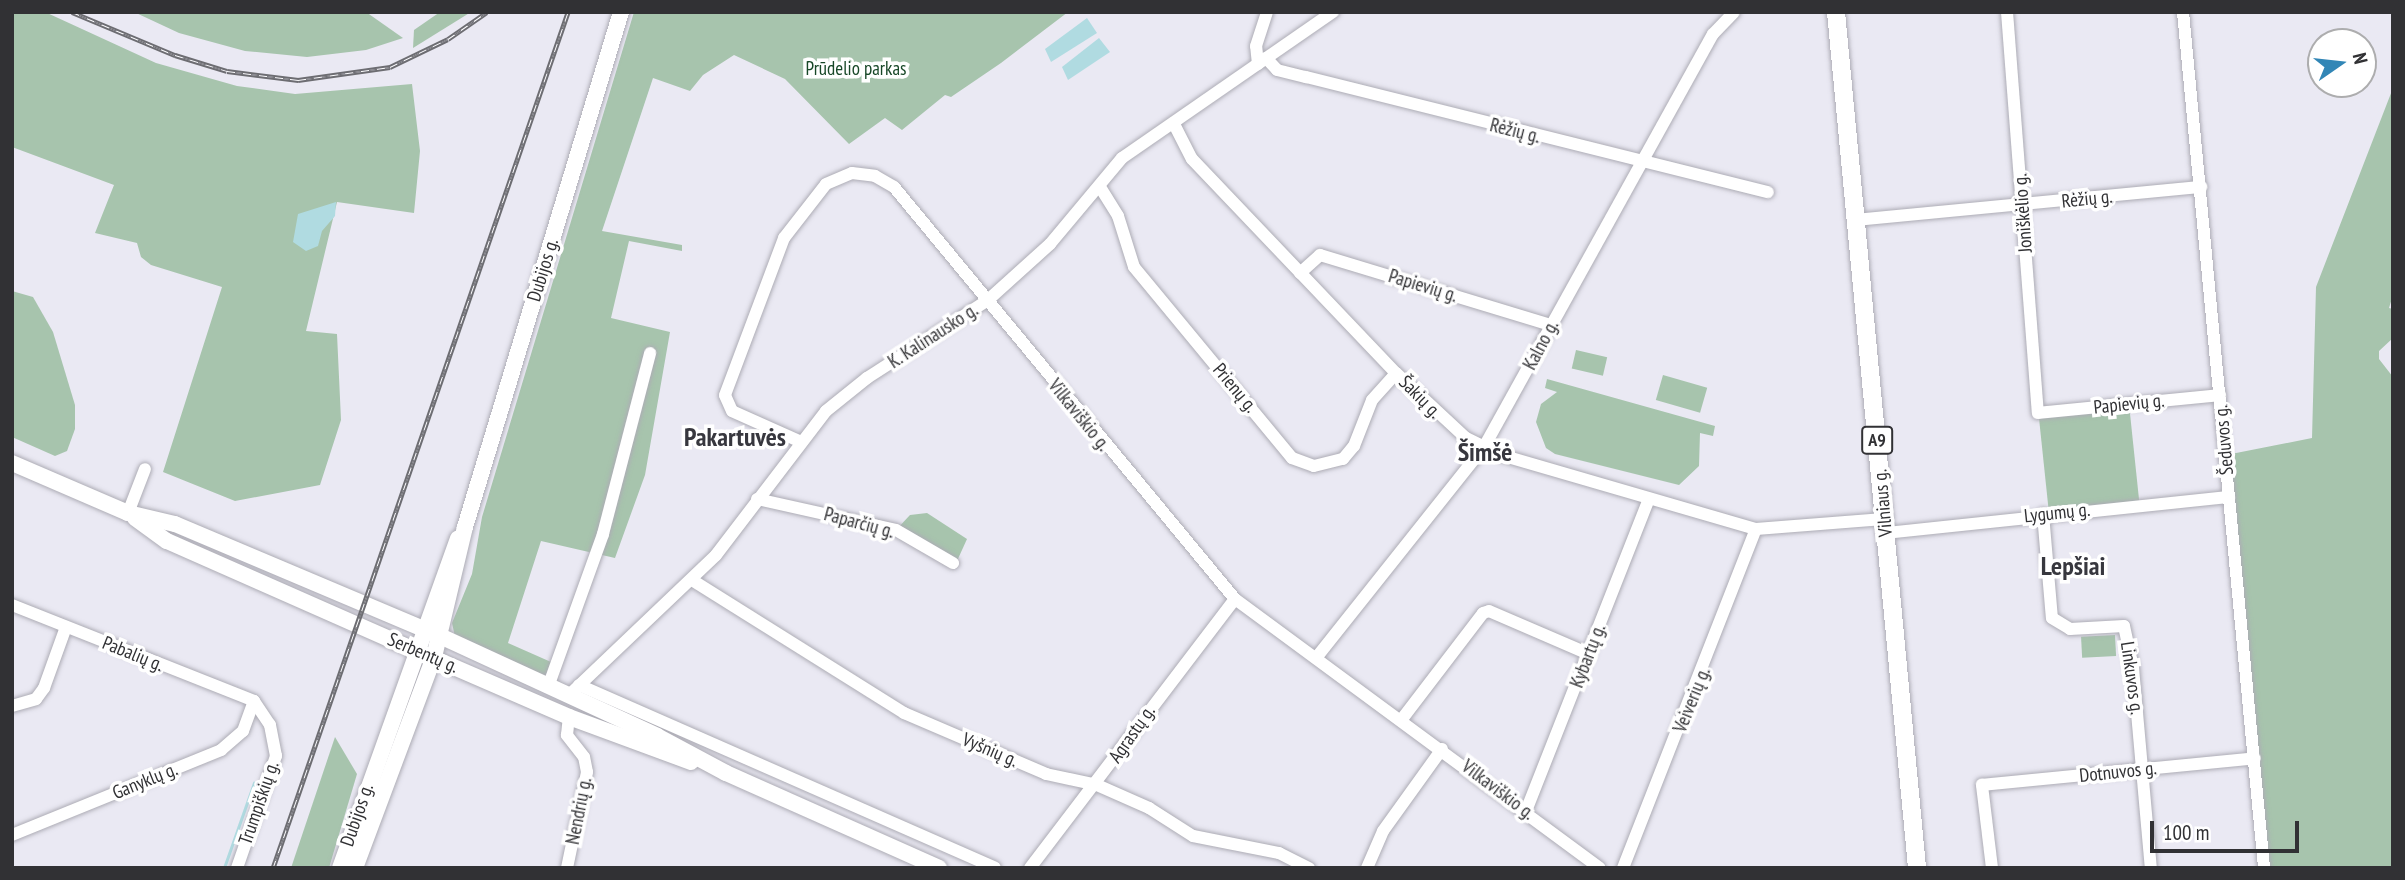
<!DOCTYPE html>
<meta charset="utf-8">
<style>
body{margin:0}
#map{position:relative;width:2405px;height:880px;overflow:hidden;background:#eae9f3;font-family:"PT Sans Narrow",sans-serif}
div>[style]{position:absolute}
.green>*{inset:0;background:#a7c4ad;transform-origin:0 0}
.water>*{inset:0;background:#b0dbe1}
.stream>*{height:2.5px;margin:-1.25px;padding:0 1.25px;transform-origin:1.25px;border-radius:1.25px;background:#b0dbe1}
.roads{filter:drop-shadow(0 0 2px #adacb5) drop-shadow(0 0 2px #adacb5)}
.minor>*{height:12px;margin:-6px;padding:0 6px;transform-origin:6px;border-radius:6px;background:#fff}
.major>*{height:16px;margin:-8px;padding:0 8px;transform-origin:8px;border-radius:8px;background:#fff}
.highway>*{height:18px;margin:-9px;padding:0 9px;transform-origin:9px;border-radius:9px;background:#fff}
.rail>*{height:5px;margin-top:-2.5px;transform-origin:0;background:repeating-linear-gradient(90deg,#fff 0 8px,#6d6d72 0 16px);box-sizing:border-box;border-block:2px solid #6d6d72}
span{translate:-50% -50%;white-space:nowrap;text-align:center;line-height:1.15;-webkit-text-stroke:7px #fff;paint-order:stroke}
.shield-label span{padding:2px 5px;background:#fff;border:2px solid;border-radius:5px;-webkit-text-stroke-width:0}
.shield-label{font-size:18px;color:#313134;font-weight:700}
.park-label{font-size:19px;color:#174727}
.street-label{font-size:19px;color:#313134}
.district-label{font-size:26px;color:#37373e;font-weight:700}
.frame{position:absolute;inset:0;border:14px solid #313134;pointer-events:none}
.north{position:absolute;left:2307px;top:28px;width:70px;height:70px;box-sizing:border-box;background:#fff;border:2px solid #adadae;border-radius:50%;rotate:76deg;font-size:19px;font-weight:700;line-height:28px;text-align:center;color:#313134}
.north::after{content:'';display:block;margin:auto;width:24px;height:32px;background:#3286b6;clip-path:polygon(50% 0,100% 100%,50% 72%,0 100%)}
.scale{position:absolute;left:2150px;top:821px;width:149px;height:32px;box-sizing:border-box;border:4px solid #313134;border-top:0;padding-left:9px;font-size:21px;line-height:24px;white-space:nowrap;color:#313134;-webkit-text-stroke:5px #fff;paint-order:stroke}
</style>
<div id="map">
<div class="green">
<div style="clip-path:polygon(12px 12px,45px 12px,156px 63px,237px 86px,295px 94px,412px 84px,420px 151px,414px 213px,337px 202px,306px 331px,337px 334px,341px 420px,320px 485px,235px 501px,163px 472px,222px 287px,151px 265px,141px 257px,137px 243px,95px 233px,114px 185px,12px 147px)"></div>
<div style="clip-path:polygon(134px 12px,366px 12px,403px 38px,366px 50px,307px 57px,245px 51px,179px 33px)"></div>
<div style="clip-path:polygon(440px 12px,471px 12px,413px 48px,414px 30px)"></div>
<div style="clip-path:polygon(634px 12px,1068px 12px,1001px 63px,951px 97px,945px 95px,902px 130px,885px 118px,849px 144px,785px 79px,734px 55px,703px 75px,690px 91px,653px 78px,602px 231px,682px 245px,682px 251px,629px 241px,611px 318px,670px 332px,645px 475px,615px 558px,541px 541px,508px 643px,551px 662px,544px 680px,455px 637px,452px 623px,472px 574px,482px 517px)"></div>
<div style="clip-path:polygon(2393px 88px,2393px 295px,2389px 308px,2393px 309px,2393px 338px,2379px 351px,2379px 359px,2393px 377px,2393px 868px,2264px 868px,2226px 455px,2312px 438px,2316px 287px)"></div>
<div style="clip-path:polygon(12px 291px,33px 297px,53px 332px,75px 405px,75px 429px,67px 451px,55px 456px,12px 437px)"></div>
<div style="left:1576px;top:350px;width:32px;height:19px;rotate:13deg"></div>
<div style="left:1663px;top:375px;width:46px;height:26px;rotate:16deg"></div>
<div style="clip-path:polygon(1547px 379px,1715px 426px,1713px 436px,1700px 433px,1699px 466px,1679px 485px,1555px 454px,1546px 448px,1536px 422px,1541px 404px,1557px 392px,1545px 388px)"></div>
<div style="left:2129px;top:404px;width:101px;height:91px;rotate:84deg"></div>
<div style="clip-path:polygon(927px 513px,967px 539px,957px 561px,896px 530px,910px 515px)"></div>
<div style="left:2115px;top:635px;width:21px;height:34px;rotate:87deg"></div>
<div style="clip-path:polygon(335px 737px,357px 774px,329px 868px,291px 868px)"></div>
</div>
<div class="water">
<div style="clip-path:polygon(1087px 18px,1097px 33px,1051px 62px,1045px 49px)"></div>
<div style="clip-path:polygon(1099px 38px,1110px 52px,1068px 80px,1062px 67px)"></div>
<div style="clip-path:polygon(336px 202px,335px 216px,322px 231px,318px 246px,306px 251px,293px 242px,298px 214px)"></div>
</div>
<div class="stream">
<div style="left:224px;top:868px;width:90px;rotate:-70.6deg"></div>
</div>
<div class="roads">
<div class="minor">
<div style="left:2007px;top:12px;width:402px;rotate:85.6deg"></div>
<div style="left:2038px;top:413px;width:183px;rotate:-5.6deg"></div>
<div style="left:2183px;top:12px;width:860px;rotate:84.59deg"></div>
<div style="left:1266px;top:58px;width:16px;rotate:47deg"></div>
<div style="left:1277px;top:70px;width:30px;rotate:14deg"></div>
<div style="left:1306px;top:77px;width:476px;rotate:14deg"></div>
<div style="left:1258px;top:64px;width:18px;rotate:-96deg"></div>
<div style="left:1256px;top:46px;width:36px;rotate:-72deg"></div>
<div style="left:1174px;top:124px;width:39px;rotate:63deg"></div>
<div style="left:1192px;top:159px;width:296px;rotate:46.4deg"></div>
<div style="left:1396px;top:373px;width:96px;rotate:42.9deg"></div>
<div style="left:1466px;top:438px;width:39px;rotate:26deg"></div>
<div style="left:1501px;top:455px;width:266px;rotate:16.2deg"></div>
<div style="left:1756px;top:529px;width:128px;rotate:-4.5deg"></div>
<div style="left:1100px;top:187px;width:34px;rotate:58deg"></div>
<div style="left:1118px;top:216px;width:53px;rotate:72.6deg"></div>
<div style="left:1134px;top:267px;width:248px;rotate:50.4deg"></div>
<div style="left:1292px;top:458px;width:23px;rotate:20deg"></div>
<div style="left:1314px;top:466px;width:30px;rotate:-14deg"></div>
<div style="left:1343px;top:459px;width:17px;rotate:-50deg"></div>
<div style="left:1354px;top:446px;width:49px;rotate:-68.6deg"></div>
<div style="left:1372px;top:400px;width:36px;rotate:-48deg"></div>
<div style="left:1856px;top:220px;width:347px;rotate:-5.5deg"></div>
<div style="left:1300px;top:273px;width:27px;rotate:-42deg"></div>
<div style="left:1320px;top:255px;width:241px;rotate:16.9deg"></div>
<div style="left:799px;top:441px;width:73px;rotate:-155.9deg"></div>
<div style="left:732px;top:411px;width:17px;rotate:-114deg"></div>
<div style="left:725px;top:395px;width:168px;rotate:-69.4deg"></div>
<div style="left:784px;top:238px;width:68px;rotate:-52.1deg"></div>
<div style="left:826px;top:184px;width:28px;rotate:-23deg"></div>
<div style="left:852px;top:173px;width:23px;rotate:7deg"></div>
<div style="left:875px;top:176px;width:22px;rotate:30deg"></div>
<div style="left:894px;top:187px;width:535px;rotate:50.39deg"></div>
<div style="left:1235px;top:599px;width:453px;rotate:36.4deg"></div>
<div style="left:757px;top:499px;width:142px;rotate:12.6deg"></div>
<div style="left:896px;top:530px;width:66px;rotate:30.1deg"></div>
<div style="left:128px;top:513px;width:47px;rotate:-68.9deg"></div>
<div style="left:2043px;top:514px;width:104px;rotate:85.1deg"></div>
<div style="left:2052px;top:618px;width:21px;rotate:31deg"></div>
<div style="left:2070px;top:629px;width:54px;rotate:-3.2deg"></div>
<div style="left:2124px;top:626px;width:43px;rotate:77.9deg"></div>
<div style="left:2133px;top:668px;width:201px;rotate:84.9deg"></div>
<div style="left:1886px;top:533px;width:345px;rotate:-6deg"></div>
<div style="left:692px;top:580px;width:250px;rotate:32.1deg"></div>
<div style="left:904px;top:713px;width:155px;rotate:23.2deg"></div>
<div style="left:1046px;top:774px;width:52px;rotate:12.2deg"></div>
<div style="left:1097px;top:785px;width:57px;rotate:23.9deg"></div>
<div style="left:1149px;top:808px;width:52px;rotate:32.5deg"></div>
<div style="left:1193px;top:836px;width:88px;rotate:11.2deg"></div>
<div style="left:1279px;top:853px;width:34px;rotate:27deg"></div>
<div style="left:12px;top:605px;width:260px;rotate:21.6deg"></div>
<div style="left:1316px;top:658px;width:270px;rotate:-51.5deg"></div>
<div style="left:1484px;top:447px;width:472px;rotate:-61deg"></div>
<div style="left:1713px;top:34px;width:30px;rotate:-46deg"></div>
<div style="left:579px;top:685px;width:454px;rotate:23.7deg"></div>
<div style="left:548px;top:687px;width:163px;rotate:-70.2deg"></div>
<div style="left:603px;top:534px;width:187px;rotate:-75.4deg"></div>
<div style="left:568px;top:696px;width:204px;rotate:-43.6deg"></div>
<div style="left:716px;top:555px;width:181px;rotate:-52.6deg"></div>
<div style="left:826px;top:411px;width:53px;rotate:-38.8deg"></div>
<div style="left:867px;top:378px;width:144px;rotate:-32.8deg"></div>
<div style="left:988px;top:300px;width:84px;rotate:-42.1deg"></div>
<div style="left:1050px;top:244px;width:112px;rotate:-50.1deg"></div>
<div style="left:1122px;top:158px;width:257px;rotate:-34.7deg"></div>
<div style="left:12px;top:706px;width:25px;rotate:-16deg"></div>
<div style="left:36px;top:699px;width:14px;rotate:-54deg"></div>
<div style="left:44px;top:688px;width:65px;rotate:-70.2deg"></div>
<div style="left:1402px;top:719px;width:133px;rotate:-52.6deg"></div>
<div style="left:1483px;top:613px;width:6px;rotate:-18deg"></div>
<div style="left:1489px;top:611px;width:109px;rotate:23.3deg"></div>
<div style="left:1526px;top:811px;width:333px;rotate:-68.5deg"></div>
<div style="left:12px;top:835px;width:226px;rotate:-22.1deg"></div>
<div style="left:221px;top:750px;width:29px;rotate:-41deg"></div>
<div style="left:243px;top:731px;width:32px;rotate:-70deg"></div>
<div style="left:237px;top:868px;width:119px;rotate:-70.8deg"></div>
<div style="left:276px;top:756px;width:32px;rotate:-101deg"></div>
<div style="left:270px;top:725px;width:29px;rotate:-124deg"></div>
<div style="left:567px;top:868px;width:98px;rotate:-78.2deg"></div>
<div style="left:587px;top:772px;width:15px;rotate:-101deg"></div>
<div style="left:584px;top:757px;width:28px;rotate:-128deg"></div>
<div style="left:567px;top:735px;width:18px;rotate:-84deg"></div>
<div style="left:1030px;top:868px;width:338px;rotate:-52.7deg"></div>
<div style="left:1367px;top:868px;width:40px;rotate:-66.6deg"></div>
<div style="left:1383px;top:831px;width:101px;rotate:-54.3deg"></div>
<div style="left:1623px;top:868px;width:364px;rotate:-68.6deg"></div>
<div style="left:1992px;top:868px;width:84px;rotate:-96.9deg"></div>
<div style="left:1982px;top:785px;width:274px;rotate:-5.6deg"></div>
</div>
<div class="major">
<div style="left:12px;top:463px;width:126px;rotate:23.3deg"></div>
<div style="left:128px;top:513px;width:48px;rotate:13.2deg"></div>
<div style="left:175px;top:524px;width:288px;rotate:22.9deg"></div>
<div style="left:440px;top:636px;width:239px;rotate:24.7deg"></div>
<div style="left:657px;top:736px;width:78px;rotate:28.2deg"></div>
<div style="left:726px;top:773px;width:233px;rotate:24deg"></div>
<div style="left:135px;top:518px;width:39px;rotate:36deg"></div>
<div style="left:167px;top:541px;width:250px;rotate:23.8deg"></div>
<div style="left:396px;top:642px;width:189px;rotate:23.4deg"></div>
<div style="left:569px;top:717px;width:130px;rotate:20.2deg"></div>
<div style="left:340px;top:868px;width:350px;rotate:-70.3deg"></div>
<div style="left:355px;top:868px;width:225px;rotate:-69.5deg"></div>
<div style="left:434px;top:657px;width:134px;rotate:-76.6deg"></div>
<div style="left:465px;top:527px;width:538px;rotate:-73.15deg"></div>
</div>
<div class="highway">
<div style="left:1836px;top:12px;width:860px;rotate:84.59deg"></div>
</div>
</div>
<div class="rail">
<div style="left:72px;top:12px;width:112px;rotate:22.7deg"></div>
<div style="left:175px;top:55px;width:54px;rotate:17.1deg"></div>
<div style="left:227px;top:71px;width:72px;rotate:7.2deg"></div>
<div style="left:298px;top:80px;width:93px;rotate:-8deg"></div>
<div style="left:390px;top:67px;width:64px;rotate:-25.8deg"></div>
<div style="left:448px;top:39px;width:47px;rotate:-34.7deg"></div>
<div style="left:273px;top:868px;width:905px;rotate:-70.98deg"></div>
</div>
<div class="shield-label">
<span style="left:1877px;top:440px">A9</span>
</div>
<div class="park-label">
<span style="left:856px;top:69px">Prūdelio parkas</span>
</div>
<div class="street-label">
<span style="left:1515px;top:131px;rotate:14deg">Rėžių g.</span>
<span style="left:2087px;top:199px;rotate:-6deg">Rėžių g.</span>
<span style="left:2023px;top:213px;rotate:-94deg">Joniškėlio g.</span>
<span style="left:543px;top:270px;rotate:-73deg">Dubijos g.</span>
<span style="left:1423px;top:286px;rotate:17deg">Papievių g.</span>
<span style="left:933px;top:336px;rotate:-33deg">K. Kalinausko g.</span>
<span style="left:1541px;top:345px;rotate:-62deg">Kalno g.</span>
<span style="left:1235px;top:388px;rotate:50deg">Prienų g.</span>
<span style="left:1420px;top:397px;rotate:45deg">Šakių g.</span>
<span style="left:2129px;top:404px;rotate:-6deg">Papievių g.</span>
<span style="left:1079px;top:415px;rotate:51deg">Vilkaviškio g.</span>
<span style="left:2224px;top:440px;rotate:-95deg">Šeduvos g.</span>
<span style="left:1883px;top:503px;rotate:-95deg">Vilniaus g.</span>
<span style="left:2057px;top:513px;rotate:-6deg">Lygumų g.</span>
<span style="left:859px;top:523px;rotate:15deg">Paparčių g.</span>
<span style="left:423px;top:653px;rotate:23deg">Serbentų g.</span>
<span style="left:133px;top:654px;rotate:22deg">Pabalių g.</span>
<span style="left:1588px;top:656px;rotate:-69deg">Kybartų g.</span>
<span style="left:2132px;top:678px;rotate:82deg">Linkuvos g.</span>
<span style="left:1692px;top:700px;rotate:-68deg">Veiverių g.</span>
<span style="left:1132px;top:734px;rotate:-55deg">Agrastų g.</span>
<span style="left:990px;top:750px;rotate:23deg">Vyšnių g.</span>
<span style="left:2118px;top:772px;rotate:-6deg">Dotnuvos g.</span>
<span style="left:145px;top:781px;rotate:-22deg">Ganyklų g.</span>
<span style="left:1498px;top:790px;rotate:37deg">Vilkaviškio g.</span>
<span style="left:259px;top:803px;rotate:-71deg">Trumpiškių g.</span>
<span style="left:579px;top:811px;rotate:-79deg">Nendrių g.</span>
<span style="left:357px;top:815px;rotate:-71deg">Dubijos g.</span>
</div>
<div class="district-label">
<span style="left:735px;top:437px">Pakartuvės</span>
<span style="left:1485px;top:452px">Šimšė</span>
<span style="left:2073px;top:566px">Lepšiai</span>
</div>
<div class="frame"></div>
<div class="north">N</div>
<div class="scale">100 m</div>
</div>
